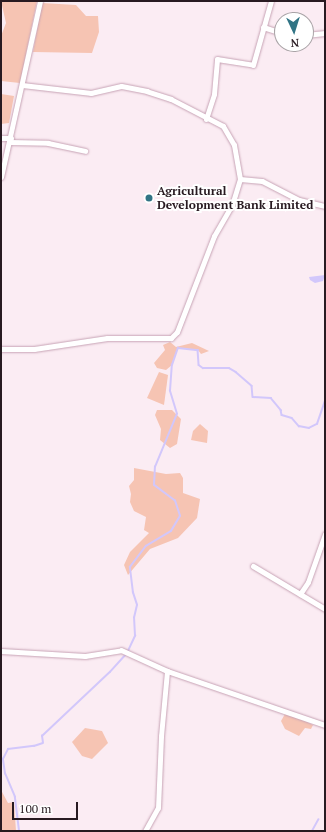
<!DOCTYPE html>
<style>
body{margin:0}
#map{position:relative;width:326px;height:832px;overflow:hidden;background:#fbecf3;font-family:"PT Serif",serif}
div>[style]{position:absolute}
.green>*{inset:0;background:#f6c4b3}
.water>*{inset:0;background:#d2c7fb}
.stream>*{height:1.5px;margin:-0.75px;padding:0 0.75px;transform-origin:0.75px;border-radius:0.75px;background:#d2c7fb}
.roads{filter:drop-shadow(0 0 1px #c7a3b5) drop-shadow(0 0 1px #c7a3b5)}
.minor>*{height:5px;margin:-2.5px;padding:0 2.5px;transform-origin:2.5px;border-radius:2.5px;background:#fff}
.dots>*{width:11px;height:11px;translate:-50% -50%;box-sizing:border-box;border:2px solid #fff;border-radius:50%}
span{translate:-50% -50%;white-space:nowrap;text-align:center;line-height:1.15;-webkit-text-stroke:4px #fff;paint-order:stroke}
.poi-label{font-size:12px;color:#281a21;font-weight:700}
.left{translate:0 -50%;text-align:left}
.frame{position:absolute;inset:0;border:2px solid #281a21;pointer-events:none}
.north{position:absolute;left:274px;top:12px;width:40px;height:40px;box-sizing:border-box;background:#fff;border:1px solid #a9a3a6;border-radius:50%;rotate:176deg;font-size:11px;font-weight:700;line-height:16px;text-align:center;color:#281a21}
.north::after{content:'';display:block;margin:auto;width:14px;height:18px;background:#317485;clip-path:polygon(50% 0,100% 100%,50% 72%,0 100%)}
.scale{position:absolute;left:12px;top:802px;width:66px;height:18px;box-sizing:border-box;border:2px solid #281a21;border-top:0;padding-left:5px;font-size:12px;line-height:14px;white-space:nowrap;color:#281a21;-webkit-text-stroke:3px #fff;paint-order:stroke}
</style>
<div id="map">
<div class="green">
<div style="clip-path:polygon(1px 1px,37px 1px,20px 83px,1px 81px,1px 36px,6px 23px)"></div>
<div style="clip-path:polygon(42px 3px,76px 5px,86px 16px,98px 16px,99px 32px,92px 53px,33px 52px)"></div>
<div style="clip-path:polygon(1px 94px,14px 96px,9px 123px,1px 124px)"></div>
<div style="clip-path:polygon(170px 342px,176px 347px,192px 343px,209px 351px,201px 354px,198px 350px,178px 348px,172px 365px,166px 370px,157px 368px,154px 363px,165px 350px,163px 345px)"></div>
<div style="clip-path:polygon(159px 372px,168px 375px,164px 405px,147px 398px)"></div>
<div style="clip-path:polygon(157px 410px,172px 410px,181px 419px,177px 444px,170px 448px,160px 440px,161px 429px,155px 415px)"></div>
<div style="clip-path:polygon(200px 424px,208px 431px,207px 443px,191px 440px,193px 431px)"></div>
<div style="clip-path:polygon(134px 468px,166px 474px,180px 473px,183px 478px,183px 493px,200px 499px,197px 518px,178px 538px,150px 549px,128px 575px,124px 565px,130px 552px,149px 533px,144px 530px,146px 517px,134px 511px,130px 502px,131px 494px,129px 486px,134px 480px)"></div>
<div style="clip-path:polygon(285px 714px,298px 717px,313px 725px,311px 729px,305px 728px,299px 736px,285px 729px,281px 721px)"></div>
<div style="clip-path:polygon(85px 728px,102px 731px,108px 743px,92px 759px,82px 756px,72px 742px)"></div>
<div style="clip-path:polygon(1px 790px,8px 803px,14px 802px,16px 831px,1px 831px)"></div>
</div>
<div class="water">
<div style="clip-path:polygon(325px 275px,323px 281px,315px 283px,310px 280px,309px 277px)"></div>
</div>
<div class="stream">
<div style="left:128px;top:651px;width:17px;rotate:-65deg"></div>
<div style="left:135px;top:636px;width:18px;rotate:-93deg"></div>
<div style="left:134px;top:618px;width:13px;rotate:-77deg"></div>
<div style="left:137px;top:605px;width:13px;rotate:-108deg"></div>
<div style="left:133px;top:593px;width:26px;rotate:-97deg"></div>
<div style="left:130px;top:567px;width:26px;rotate:-53deg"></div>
<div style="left:146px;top:546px;width:29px;rotate:-31deg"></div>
<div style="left:171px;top:531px;width:17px;rotate:-59deg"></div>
<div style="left:180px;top:516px;width:16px;rotate:-108deg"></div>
<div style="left:175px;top:501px;width:26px;rotate:-143deg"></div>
<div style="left:154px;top:485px;width:18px;rotate:-87deg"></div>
<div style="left:155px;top:467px;width:57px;rotate:-67.5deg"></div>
<div style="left:177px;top:414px;width:24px;rotate:-107deg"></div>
<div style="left:170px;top:391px;width:26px;rotate:-86deg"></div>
<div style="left:172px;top:365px;width:18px;rotate:-71deg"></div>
<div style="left:178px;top:348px;width:20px;rotate:6deg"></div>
<div style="left:198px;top:350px;width:15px;rotate:86deg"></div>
<div style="left:199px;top:365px;width:5px;rotate:37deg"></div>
<div style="left:203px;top:368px;width:26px"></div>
<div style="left:229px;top:368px;width:8px;rotate:30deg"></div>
<div style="left:236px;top:372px;width:21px;rotate:41deg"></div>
<div style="left:252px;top:386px;width:11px;rotate:85deg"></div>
<div style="left:253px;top:397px;width:18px;rotate:3deg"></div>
<div style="left:271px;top:398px;width:16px;rotate:50deg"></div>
<div style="left:281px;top:410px;width:5px;rotate:79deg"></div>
<div style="left:282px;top:415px;width:10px;rotate:17deg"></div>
<div style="left:292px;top:418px;width:11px;rotate:49deg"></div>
<div style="left:299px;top:426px;width:10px;rotate:11deg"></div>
<div style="left:309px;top:428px;width:9px;rotate:-27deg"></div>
<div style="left:317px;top:424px;width:24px;rotate:-71deg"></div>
<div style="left:19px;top:831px;width:34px;rotate:-97deg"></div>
<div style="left:15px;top:797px;width:25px;rotate:-113deg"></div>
<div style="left:5px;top:774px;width:15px;rotate:-98deg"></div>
<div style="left:3px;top:759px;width:11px;rotate:-63deg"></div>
<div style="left:8px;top:749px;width:26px;rotate:-7deg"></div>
<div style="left:34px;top:746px;width:9px;rotate:-18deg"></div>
<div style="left:43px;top:743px;width:7px;rotate:-98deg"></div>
<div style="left:42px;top:736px;width:93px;rotate:-43.3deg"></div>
<div style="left:110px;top:672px;width:24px;rotate:-48deg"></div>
<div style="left:312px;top:831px;width:13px;rotate:-61deg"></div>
</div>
<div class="roads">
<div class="minor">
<div style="left:263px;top:27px;width:20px;rotate:18deg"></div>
<div style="left:306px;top:35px;width:19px;rotate:-6deg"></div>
<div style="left:206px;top:119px;width:26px;rotate:-72deg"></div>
<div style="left:214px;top:94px;width:35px;rotate:-85deg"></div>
<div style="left:217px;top:59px;width:36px;rotate:9deg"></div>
<div style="left:253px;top:65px;width:66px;rotate:-74.3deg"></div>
<div style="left:1px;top:138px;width:10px"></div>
<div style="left:9px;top:142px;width:39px;rotate:1deg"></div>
<div style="left:48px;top:143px;width:38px;rotate:12deg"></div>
<div style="left:1px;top:177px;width:180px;rotate:-77.5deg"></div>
<div style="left:240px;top:179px;width:22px;rotate:5deg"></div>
<div style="left:262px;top:181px;width:42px;rotate:27.2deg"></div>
<div style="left:299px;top:200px;width:27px;rotate:13deg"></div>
<div style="left:1px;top:349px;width:33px"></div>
<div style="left:34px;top:349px;width:74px;rotate:-8.6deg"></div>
<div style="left:107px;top:338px;width:64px"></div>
<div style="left:171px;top:338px;width:8px;rotate:-45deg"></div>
<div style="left:177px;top:332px;width:103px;rotate:-68.9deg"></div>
<div style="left:214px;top:236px;width:36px;rotate:-60deg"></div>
<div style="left:232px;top:205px;width:27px;rotate:-73deg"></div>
<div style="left:240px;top:179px;width:35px;rotate:-100deg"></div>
<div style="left:234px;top:145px;width:22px;rotate:-120deg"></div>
<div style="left:223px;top:126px;width:59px;rotate:-152.6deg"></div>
<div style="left:171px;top:99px;width:25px;rotate:-162deg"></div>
<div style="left:147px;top:91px;width:26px;rotate:-169deg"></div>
<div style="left:121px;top:86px;width:31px;rotate:167deg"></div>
<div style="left:91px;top:93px;width:69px;rotate:-173.4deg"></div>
<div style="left:253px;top:566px;width:84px;rotate:30.8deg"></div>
<div style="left:300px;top:594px;width:14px;rotate:-56deg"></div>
<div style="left:308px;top:582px;width:51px;rotate:-70.5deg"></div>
<div style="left:1px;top:651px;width:84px;rotate:3.4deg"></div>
<div style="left:85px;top:656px;width:36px;rotate:-9deg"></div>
<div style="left:121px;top:650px;width:51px;rotate:24.5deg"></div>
<div style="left:167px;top:671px;width:167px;rotate:18.9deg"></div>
<div style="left:145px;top:831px;width:26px;rotate:-61deg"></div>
<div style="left:158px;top:808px;width:72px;rotate:-87.6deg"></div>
<div style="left:161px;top:736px;width:65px;rotate:-84.7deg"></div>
</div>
</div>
<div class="dots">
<div style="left:149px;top:198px;background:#317485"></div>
</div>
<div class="poi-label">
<span class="left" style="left:157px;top:198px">Agricultural<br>Development Bank Limited</span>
</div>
<div class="frame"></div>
<div class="north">N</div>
<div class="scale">100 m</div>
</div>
